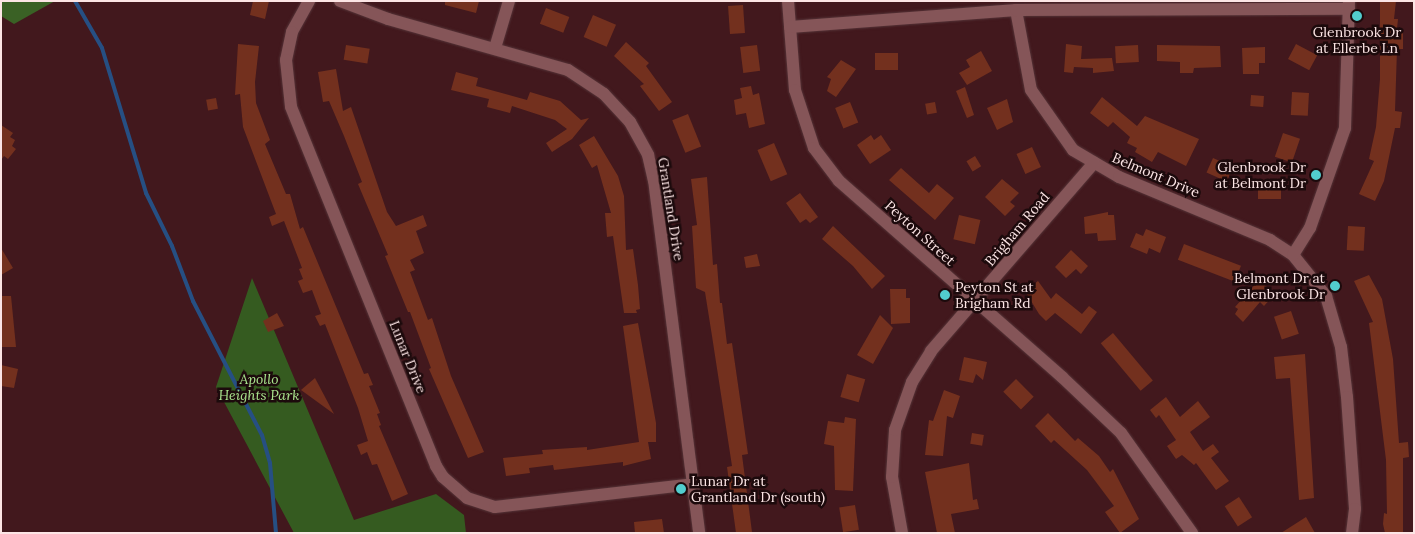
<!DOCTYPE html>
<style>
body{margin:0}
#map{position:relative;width:1415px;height:534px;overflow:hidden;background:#42181d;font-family:Lora,serif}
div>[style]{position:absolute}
.green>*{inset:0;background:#355b20}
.forest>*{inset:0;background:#3a6125}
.stream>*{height:4px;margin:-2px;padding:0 2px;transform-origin:2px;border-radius:2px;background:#264f83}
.building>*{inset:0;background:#73301e;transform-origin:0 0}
.roads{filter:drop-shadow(0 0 1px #553438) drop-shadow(0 0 1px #553438)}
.minor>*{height:12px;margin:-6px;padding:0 6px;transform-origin:6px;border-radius:6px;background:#855558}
.dots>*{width:14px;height:14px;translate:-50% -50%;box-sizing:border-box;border:2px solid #1c0a0c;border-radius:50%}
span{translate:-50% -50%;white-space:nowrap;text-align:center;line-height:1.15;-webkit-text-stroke:5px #1c0a0c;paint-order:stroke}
.poi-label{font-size:14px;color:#fce5e5}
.right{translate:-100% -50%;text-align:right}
.left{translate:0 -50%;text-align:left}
.street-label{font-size:14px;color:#fce5e5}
.park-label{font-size:14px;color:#a9e38d;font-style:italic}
.frame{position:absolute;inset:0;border:2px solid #fce5e5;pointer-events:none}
</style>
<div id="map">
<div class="green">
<div style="clip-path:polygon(252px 278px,354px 520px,436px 494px,464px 515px,466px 533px,294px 533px,216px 387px)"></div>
</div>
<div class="forest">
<div style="clip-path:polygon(1px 1px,55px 1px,14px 24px,1px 16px)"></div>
</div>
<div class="stream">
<div style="left:75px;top:1px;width:54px;rotate:60.1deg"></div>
<div style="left:102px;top:48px;width:152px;rotate:73.1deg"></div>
<div style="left:146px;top:193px;width:59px;rotate:63.9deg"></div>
<div style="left:172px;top:246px;width:59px;rotate:69.1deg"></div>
<div style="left:193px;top:301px;width:151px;rotate:62.8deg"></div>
<div style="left:262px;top:435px;width:29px;rotate:74deg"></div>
<div style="left:270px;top:463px;width:70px;rotate:85.1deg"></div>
</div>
<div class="building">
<div style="clip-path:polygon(253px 1px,269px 1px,265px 19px,250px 15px)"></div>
<div style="clip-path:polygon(445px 1px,479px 1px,476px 13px,445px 5px)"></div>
<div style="clip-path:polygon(1380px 1px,1396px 1px,1394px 19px,1398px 19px,1397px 29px,1403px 29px,1403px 49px,1397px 49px,1395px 111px,1402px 112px,1400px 128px,1395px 128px,1384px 181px,1375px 201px,1359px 194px,1374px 161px,1369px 159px,1376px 127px,1380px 79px)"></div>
<div style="left:743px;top:5px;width:28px;height:15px;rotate:86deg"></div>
<div style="left:546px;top:8px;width:25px;height:17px;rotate:21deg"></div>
<div style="left:593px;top:15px;width:25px;height:24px;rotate:23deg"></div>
<div style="clip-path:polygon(626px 42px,649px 63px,646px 66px,672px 102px,659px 111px,640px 86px,644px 84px,614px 56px)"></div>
<div style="clip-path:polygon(238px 44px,259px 46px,255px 82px,256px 103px,270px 140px,265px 144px,286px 194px,290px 194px,300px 229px,303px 227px,364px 374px,368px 373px,373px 385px,369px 386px,380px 413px,377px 414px,381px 425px,379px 426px,408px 494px,392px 501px,377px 464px,372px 465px,367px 452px,361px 455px,357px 445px,368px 441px,358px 408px,325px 324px,320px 326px,315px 316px,321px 314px,312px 290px,303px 293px,298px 281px,303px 279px,299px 269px,302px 268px,284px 221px,272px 226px,269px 217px,276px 214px,243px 127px,240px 94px,235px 95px)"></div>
<div style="clip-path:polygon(1066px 44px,1082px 46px,1081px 59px,1112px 58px,1114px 71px,1093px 73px,1093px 68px,1074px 67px,1073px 73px,1064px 72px)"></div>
<div style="left:1296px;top:44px;width:24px;height:17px;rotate:28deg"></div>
<div style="left:346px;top:45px;width:24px;height:15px;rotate:9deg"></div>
<div style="left:757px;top:45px;width:26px;height:17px;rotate:83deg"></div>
<div style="left:1138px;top:45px;width:17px;height:23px;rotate:87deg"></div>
<div style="clip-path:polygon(1157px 45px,1220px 46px,1221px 67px,1194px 68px,1193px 73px,1180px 73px,1180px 62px,1157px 61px)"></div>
<div style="clip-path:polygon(1265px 47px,1265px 63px,1259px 63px,1259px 74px,1243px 74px,1242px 48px)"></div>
<div style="clip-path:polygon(981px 51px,992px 71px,967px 85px,959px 73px,970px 67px,966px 60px)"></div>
<div style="left:875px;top:53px;width:23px;height:17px"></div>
<div style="clip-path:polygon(841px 60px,856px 69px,836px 97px,827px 91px,831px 79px,827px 77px)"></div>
<div style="clip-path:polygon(336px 69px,343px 111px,351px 107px,387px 212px,396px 226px,423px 215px,427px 226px,416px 231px,424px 253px,410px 260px,415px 270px,410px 272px,428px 320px,432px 318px,451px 376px,484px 452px,468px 458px,429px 369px,431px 368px,410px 312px,408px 312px,385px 256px,388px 255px,358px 184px,362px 182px,344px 136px,329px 101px,323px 102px,318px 72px)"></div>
<div style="clip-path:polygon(456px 72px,478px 78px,476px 86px,527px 100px,530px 92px,560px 101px,581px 120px,589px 118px,572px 139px,552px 152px,546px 143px,567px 129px,555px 120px,512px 106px,510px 113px,487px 107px,489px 99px,451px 90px)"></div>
<div style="clip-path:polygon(751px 86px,753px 95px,759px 93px,765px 124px,749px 128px,746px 113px,736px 115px,734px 100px,742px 98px,740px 88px)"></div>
<div style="clip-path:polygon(965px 87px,974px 115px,967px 118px,956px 91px)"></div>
<div style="left:1292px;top:92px;width:17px;height:23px;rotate:3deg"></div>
<div style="left:1251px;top:95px;width:13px;height:11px;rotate:4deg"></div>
<div style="clip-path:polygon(1102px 97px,1137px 126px,1145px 116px,1199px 139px,1186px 166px,1158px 152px,1152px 162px,1135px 152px,1137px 148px,1127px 143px,1130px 137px,1113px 122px,1108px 127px,1090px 113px)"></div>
<div style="left:216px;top:98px;width:11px;height:10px;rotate:80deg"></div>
<div style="clip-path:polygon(1007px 99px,1013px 122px,997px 130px,987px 108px)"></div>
<div style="left:850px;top:102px;width:22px;height:16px;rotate:68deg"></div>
<div style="left:935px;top:102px;width:11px;height:10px;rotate:80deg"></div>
<div style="left:688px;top:114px;width:35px;height:17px;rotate:68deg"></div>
<div style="clip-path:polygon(1px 125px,13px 133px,10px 137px,15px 140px,12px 146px,16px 149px,8px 159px,4px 156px,1px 160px)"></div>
<div style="left:1283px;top:133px;width:18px;height:25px;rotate:19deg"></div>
<div style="clip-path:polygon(871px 135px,874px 140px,881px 135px,891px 150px,870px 164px,857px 145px)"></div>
<div style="clip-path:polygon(594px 136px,618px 176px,624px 196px,626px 250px,633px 249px,638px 285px,640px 309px,636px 310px,637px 313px,624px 313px,613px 236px,607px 237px,605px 213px,611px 213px,597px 165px,592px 168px,579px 145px)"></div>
<div style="left:774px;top:143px;width:34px;height:18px;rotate:67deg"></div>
<div style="left:1032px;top:147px;width:22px;height:17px;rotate:66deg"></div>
<div style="left:975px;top:156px;width:12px;height:10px;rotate:59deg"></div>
<div style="left:1213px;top:158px;width:22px;height:16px;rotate:24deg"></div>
<div style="clip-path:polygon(901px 168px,929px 193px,937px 184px,954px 198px,935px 220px,889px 180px)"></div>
<div style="clip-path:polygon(707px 177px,713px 265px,717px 264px,720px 303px,722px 303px,727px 344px,732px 343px,748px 454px,742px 455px,752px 532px,745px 533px,736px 533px,727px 467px,732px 466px,712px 336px,705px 292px,696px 288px,692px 226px,697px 225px,691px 179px)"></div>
<div style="clip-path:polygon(1002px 179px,1019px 193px,1010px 202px,1015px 206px,1005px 216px,985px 197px)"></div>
<div style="left:1281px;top:182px;width:17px;height:23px;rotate:90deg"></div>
<div style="clip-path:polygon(800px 193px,818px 217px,810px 223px,806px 219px,800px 223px,786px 203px)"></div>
<div style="clip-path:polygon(1108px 212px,1108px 215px,1114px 215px,1116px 240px,1098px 241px,1097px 233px,1085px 234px,1084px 217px)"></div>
<div style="left:959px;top:215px;width:22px;height:25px;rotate:13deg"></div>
<div style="clip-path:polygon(833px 226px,885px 276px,872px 289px,853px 266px,822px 239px)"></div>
<div style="left:1348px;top:226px;width:17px;height:24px;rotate:3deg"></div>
<div style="clip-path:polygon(1146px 229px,1166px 237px,1160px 253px,1149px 248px,1147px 254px,1130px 247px,1136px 233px,1143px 236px)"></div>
<div style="left:1184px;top:244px;width:61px;height:17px;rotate:21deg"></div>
<div style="clip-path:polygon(1px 248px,13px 268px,1px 275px)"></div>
<div style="clip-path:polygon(1071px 250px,1088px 266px,1081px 274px,1076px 269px,1066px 278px,1055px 267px)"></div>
<div style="clip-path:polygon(757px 254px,760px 266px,746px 268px,744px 257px)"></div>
<div style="clip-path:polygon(1369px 275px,1382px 299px,1393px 359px,1399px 443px,1408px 442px,1409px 457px,1403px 458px,1403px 533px,1385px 533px,1383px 524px,1384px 513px,1387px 514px,1386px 460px,1369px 323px,1373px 322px,1354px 281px)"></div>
<div style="clip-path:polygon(1259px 280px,1275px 294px,1264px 306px,1260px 302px,1243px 322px,1235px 314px,1238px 309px,1235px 307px)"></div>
<div style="clip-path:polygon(1038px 281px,1051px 299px,1056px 293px,1082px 314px,1089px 306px,1097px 312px,1081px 334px,1055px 313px,1046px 321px,1039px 314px,1025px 291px)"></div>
<div style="clip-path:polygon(890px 289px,906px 289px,906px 298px,910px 298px,910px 323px,891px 324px)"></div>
<div style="clip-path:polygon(1px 296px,11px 296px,16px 347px,1px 347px)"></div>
<div style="left:1291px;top:311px;width:24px;height:18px;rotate:71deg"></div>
<div style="clip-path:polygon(277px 313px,284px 326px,268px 332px,263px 321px)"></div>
<div style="clip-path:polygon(880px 315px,893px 328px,873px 364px,857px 355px)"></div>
<div style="clip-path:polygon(638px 323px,656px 423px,656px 442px,648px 442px,651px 459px,623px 466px,623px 462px,554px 470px,553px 465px,529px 468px,530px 473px,506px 476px,503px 458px,543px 454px,542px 450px,587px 447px,587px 450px,639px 442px,623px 326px)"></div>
<div style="left:1113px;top:333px;width:62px;height:16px;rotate:50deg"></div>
<div style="clip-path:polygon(1305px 354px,1314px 498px,1299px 500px,1290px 378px,1276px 379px,1274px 357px)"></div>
<div style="clip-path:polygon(964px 357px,987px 362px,983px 380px,976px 374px,973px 383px,959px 380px)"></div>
<div style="clip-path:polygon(1px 365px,18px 369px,14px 388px,1px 386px)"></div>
<div style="left:847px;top:374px;width:19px;height:24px;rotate:16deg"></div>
<div style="clip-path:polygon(315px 378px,334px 414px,301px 390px)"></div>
<div style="left:1016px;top:379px;width:25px;height:18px;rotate:45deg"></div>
<div style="clip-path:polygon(944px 390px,960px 396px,953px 418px,947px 416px,943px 456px,925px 455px,929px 420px,933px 421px)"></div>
<div style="clip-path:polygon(1166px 397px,1180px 417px,1198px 401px,1210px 417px,1190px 432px,1203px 451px,1213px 444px,1219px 452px,1211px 458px,1229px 481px,1216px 490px,1196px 463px,1194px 465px,1182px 455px,1176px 459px,1167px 446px,1176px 440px,1159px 415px,1156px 418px,1150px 410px)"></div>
<div style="clip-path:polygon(1048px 413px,1075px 441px,1078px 438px,1099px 456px,1110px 472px,1113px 469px,1139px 519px,1120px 533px,1105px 512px,1114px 506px,1087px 470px,1054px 440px,1051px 443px,1035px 426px)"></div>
<div style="clip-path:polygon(845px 417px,856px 419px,853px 491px,835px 490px,834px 446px,824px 444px,828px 421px,844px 423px)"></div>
<div style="left:972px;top:433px;width:12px;height:11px;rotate:9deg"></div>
<div style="clip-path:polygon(969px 463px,973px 500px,977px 499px,979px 509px,951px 514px,955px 533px,937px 533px,925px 472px)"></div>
<div style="left:1239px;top:497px;width:24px;height:17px;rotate:57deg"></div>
<div style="left:855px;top:505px;width:25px;height:16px;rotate:81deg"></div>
<div style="clip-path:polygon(1306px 517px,1315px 533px,1281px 533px)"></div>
<div style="clip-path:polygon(662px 519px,664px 533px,635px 533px,634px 522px)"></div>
</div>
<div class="roads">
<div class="minor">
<div style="left:309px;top:1px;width:35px;rotate:119deg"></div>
<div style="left:292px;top:32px;width:29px;rotate:102deg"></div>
<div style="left:286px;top:60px;width:47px;rotate:83.9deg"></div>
<div style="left:291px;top:107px;width:387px;rotate:68deg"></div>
<div style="left:436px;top:466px;width:13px;rotate:58deg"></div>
<div style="left:443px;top:477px;width:32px;rotate:41deg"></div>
<div style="left:467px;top:498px;width:29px;rotate:18deg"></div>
<div style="left:495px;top:507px;width:199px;rotate:-6.6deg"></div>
<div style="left:340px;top:1px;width:51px;rotate:20.6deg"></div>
<div style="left:388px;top:19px;width:187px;rotate:15.8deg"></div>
<div style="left:568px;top:70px;width:43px;rotate:33.7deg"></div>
<div style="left:604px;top:94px;width:38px;rotate:47deg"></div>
<div style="left:630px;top:122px;width:38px;rotate:61deg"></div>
<div style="left:648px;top:155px;width:26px;rotate:77deg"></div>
<div style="left:654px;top:180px;width:356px;rotate:82.7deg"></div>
<div style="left:788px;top:1px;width:89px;rotate:85.5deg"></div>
<div style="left:795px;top:90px;width:61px;rotate:71.9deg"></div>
<div style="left:814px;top:148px;width:41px;rotate:52.9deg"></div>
<div style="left:839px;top:181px;width:297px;rotate:41.3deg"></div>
<div style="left:1062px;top:377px;width:81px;rotate:43.5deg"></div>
<div style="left:1121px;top:433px;width:123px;rotate:54.6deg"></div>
<div style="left:1016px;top:10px;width:81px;rotate:79.4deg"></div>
<div style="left:1031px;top:90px;width:73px;rotate:55deg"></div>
<div style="left:1073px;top:150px;width:53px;rotate:30.4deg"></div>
<div style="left:1119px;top:177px;width:164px;rotate:22.6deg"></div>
<div style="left:1270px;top:240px;width:27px;rotate:33deg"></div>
<div style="left:1293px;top:255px;width:53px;rotate:51.2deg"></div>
<div style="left:1326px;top:296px;width:53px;rotate:73.6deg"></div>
<div style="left:1341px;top:347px;width:50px;rotate:83.2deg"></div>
<div style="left:1347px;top:397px;width:112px;rotate:85.9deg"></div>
<div style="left:1355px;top:509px;width:24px;rotate:97deg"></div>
<div style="left:790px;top:27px;width:227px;rotate:-4.3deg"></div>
<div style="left:1016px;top:10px;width:333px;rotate:-0.2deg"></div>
<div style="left:495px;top:48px;width:49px;rotate:-73.4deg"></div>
<div style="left:1293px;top:255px;width:32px;rotate:-58deg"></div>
<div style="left:1310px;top:228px;width:106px;rotate:-70.7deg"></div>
<div style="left:1345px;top:128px;width:127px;rotate:-88.2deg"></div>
<div style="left:902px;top:533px;width:57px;rotate:-100.1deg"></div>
<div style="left:892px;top:477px;width:47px;rotate:-86.3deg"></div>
<div style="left:895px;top:430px;width:51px;rotate:-70.5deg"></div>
<div style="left:912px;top:382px;width:36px;rotate:-58deg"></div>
<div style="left:931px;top:351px;width:249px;rotate:-49.1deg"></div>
</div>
</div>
<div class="dots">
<div style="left:1357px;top:16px;background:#52cdce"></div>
<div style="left:1316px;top:175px;background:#52cdce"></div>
<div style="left:1335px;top:286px;background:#52cdce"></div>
<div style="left:945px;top:295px;background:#52cdce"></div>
<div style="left:681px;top:489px;background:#52cdce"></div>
</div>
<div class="poi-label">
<span style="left:1357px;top:40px">Glenbrook Dr<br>at Ellerbe Ln</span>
<span class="right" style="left:1306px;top:175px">Glenbrook Dr<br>at Belmont Dr</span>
<span class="right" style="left:1325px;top:286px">Belmont Dr at<br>Glenbrook Dr</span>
<span class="left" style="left:955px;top:295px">Peyton St at<br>Brigham Rd</span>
<span class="left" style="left:691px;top:489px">Lunar Dr at<br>Grantland Dr (south)</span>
</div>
<div class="street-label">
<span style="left:1156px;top:175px;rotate:23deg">Belmont Drive</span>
<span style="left:671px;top:209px;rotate:81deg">Grantland Drive</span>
<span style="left:1017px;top:229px;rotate:-50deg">Brigham Road</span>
<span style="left:920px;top:233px;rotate:42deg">Peyton Street</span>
<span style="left:408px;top:357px;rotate:68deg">Lunar Drive</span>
</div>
<div class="park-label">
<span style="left:259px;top:387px">Apollo<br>Heights Park</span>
</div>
<div class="frame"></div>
</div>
